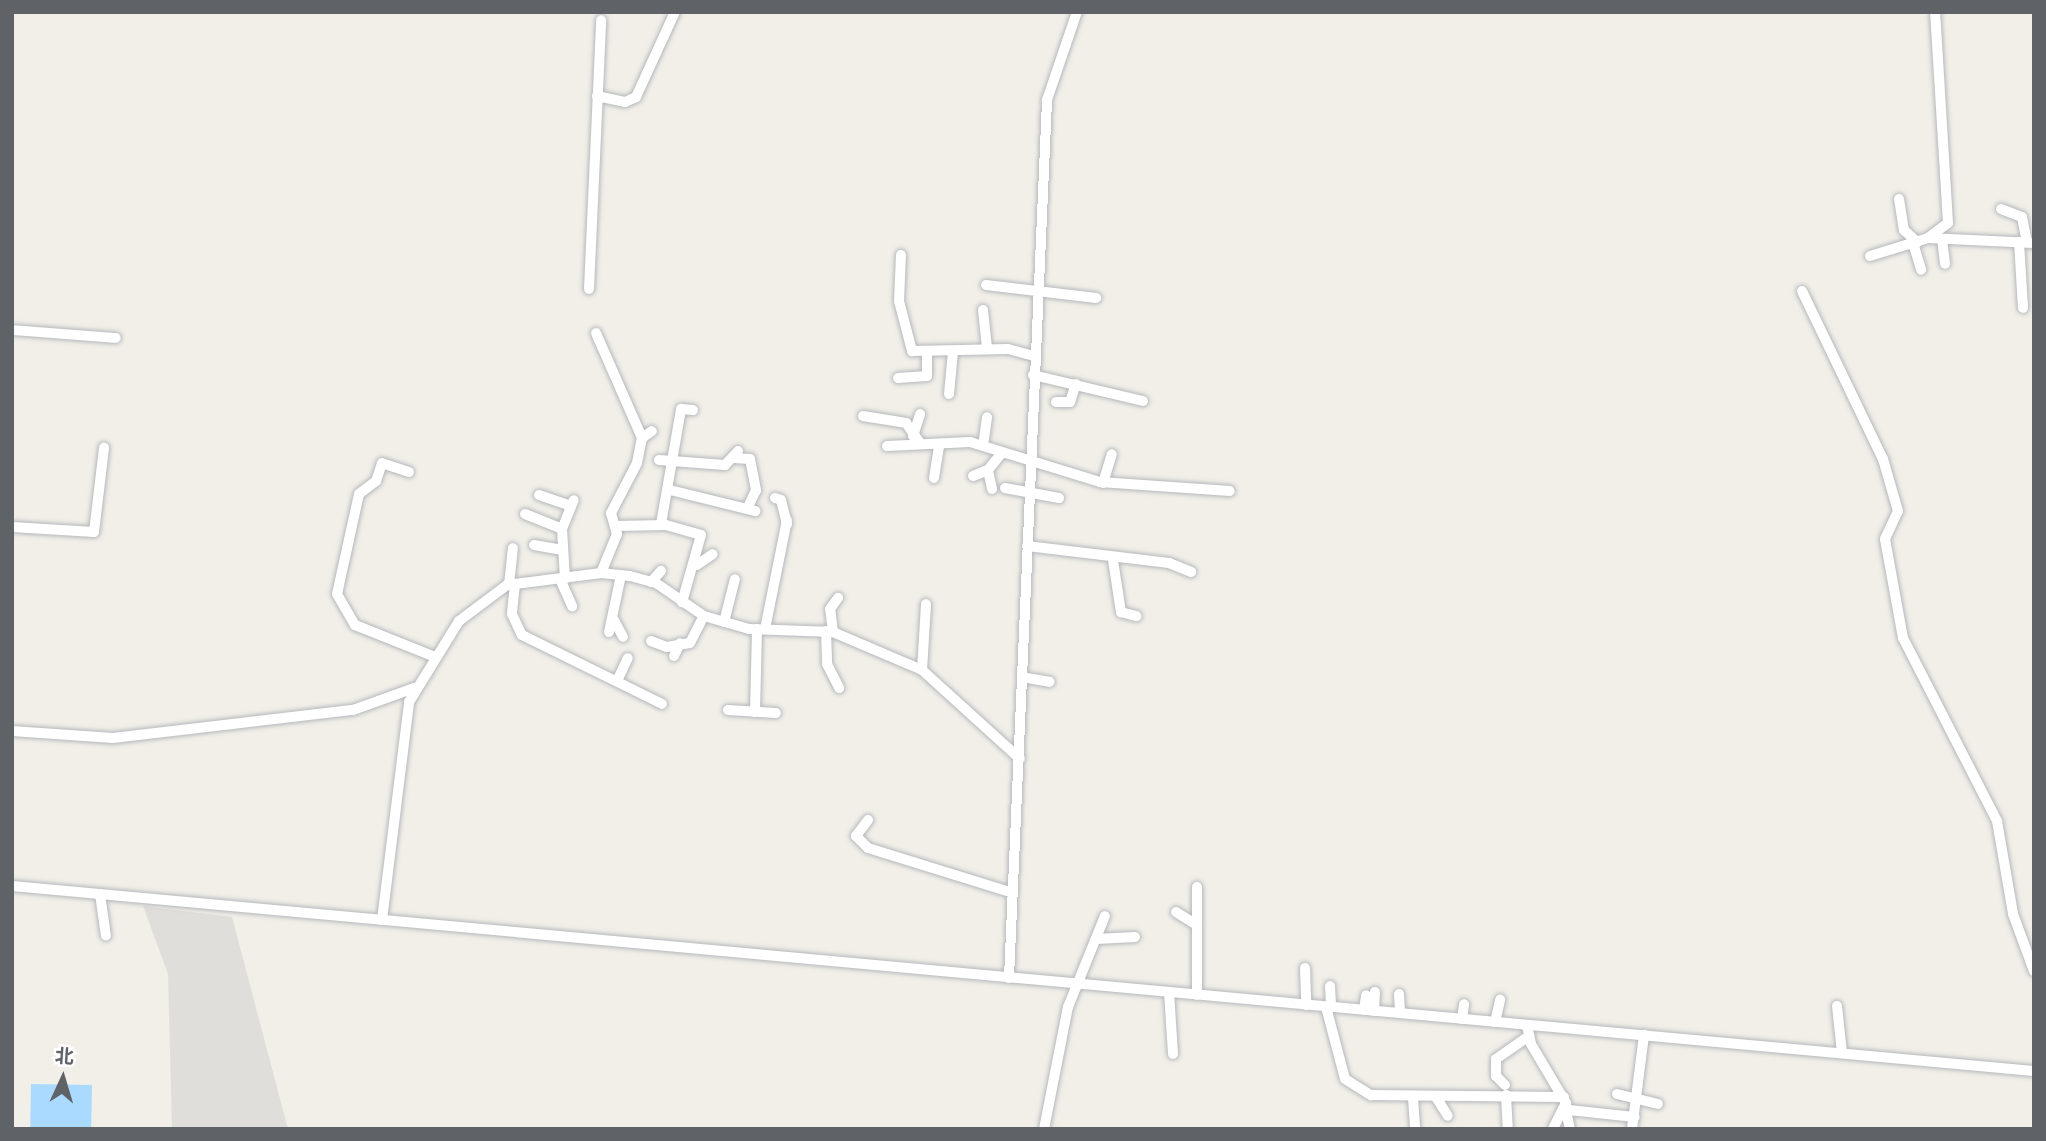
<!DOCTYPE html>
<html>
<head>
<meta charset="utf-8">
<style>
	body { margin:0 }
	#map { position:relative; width:2046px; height:1141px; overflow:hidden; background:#f1efe8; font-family:Karla,"Noto Sans SC",sans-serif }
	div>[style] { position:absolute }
	.industrial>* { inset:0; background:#e0deda }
	.water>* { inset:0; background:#aadaff; transform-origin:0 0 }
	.roads { filter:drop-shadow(0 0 2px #b5b8bc) drop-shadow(0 0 2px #b5b8bc) }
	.minor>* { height:10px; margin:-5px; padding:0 5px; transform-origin:5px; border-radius:5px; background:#fff }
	span { translate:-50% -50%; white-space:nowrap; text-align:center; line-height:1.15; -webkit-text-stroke:6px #fff; paint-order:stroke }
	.frame { position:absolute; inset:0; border:14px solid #5f6368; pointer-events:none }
	.north { position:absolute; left:28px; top:1043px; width:70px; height:70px; -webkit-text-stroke:5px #fff; paint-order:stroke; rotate:4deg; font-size:19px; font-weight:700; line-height:28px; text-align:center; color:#5f6368 }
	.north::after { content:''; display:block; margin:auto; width:24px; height:32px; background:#5f6368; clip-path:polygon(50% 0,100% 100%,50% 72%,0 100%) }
</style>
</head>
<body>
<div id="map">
	<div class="industrial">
		<div style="clip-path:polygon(143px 906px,232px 917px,288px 1129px,172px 1129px,168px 974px)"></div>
	</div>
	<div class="water">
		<div style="left:31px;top:1084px;width:61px;height:45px;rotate:1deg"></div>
	</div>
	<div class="roads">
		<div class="minor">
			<div style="left:597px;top:96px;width:29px;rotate:12deg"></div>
			<div style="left:625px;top:102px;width:12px;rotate:-24deg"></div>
			<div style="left:636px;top:97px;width:94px;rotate:-65.4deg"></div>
			<div style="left:1899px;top:199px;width:31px;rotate:81deg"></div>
			<div style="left:1904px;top:230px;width:18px;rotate:43deg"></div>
			<div style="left:2001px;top:209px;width:22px;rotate:21deg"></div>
			<div style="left:2022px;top:217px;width:25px;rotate:79deg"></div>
			<div style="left:1928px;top:238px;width:25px;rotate:-37deg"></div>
			<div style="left:1948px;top:223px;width:211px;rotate:-93.5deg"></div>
			<div style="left:1942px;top:239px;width:25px;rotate:83deg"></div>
			<div style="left:2019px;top:242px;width:66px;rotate:86.5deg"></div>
			<div style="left:1913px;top:243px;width:28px;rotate:73deg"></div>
			<div style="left:901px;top:255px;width:46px;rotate:92.5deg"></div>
			<div style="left:899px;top:301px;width:52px;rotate:75.4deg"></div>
			<div style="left:912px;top:351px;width:96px;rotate:-1.2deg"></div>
			<div style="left:1008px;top:349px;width:27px;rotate:15deg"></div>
			<div style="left:1870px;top:256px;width:61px;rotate:-17.2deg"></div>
			<div style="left:1928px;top:238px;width:106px;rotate:2.7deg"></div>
			<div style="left:986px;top:285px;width:111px;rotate:6.7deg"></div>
			<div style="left:589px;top:289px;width:269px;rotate:-87.4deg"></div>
			<div style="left:1802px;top:291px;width:187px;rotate:64.3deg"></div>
			<div style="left:1883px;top:459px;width:54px;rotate:73.9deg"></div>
			<div style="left:1898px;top:511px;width:31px;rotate:115deg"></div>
			<div style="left:1885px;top:539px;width:101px;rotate:79.7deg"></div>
			<div style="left:1903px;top:638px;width:206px;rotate:62.8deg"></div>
			<div style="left:1997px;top:821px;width:94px;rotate:80.2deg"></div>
			<div style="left:2013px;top:914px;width:61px;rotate:69.8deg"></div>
			<div style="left:983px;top:310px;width:38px;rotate:84deg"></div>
			<div style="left:12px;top:330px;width:104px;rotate:4.4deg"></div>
			<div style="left:596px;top:333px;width:115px;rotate:66.3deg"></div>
			<div style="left:1033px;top:375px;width:113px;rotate:13.3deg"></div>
			<div style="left:898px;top:378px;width:29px;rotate:-4deg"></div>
			<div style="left:927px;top:376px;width:22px;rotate:-90deg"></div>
			<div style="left:949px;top:394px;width:42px;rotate:-84.6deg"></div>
			<div style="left:1056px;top:402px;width:14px"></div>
			<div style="left:1070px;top:402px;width:19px;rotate:-72deg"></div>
			<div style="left:863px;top:416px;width:44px;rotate:9.2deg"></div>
			<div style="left:906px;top:423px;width:24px;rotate:55deg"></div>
			<div style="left:913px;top:436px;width:23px;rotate:-72deg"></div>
			<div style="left:887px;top:446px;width:83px;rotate:-2.8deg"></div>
			<div style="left:970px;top:442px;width:136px;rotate:17.1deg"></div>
			<div style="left:1100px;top:482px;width:130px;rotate:4deg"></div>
			<div style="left:983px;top:446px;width:29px;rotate:-82deg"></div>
			<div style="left:733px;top:458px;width:17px;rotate:3deg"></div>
			<div style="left:750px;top:459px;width:32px;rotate:79deg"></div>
			<div style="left:756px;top:490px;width:17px;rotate:115deg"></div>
			<div style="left:659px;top:460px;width:66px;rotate:4.3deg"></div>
			<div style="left:725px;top:465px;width:19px;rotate:-47deg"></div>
			<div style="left:409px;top:472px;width:28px;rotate:-162deg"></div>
			<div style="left:382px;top:463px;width:19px;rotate:108deg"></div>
			<div style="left:376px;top:481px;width:21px;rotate:143deg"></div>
			<div style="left:359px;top:494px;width:102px;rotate:102.4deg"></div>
			<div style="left:337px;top:594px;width:36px;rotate:60deg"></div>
			<div style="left:355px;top:625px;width:84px;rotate:21.7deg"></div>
			<div style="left:973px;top:476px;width:16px;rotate:-22deg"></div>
			<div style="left:934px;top:478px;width:33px;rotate:-81deg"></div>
			<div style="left:1103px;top:483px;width:30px;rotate:-73deg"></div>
			<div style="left:1005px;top:488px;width:55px;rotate:10.5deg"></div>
			<div style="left:992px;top:489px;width:19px;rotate:-102deg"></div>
			<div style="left:988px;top:470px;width:21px;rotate:-51deg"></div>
			<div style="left:670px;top:490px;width:88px;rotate:13.9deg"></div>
			<div style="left:539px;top:495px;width:34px;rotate:19deg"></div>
			<div style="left:775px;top:498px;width:6px;rotate:18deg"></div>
			<div style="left:781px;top:500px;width:25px;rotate:76deg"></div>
			<div style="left:525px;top:514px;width:40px;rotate:22deg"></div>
			<div style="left:661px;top:524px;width:117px;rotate:-80.1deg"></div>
			<div style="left:681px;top:409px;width:12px;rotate:5deg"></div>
			<div style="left:615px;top:526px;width:51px;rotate:-1.1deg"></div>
			<div style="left:666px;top:525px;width:36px;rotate:16deg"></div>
			<div style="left:701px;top:535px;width:70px;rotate:105.8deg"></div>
			<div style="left:12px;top:527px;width:82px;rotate:3.5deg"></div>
			<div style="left:94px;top:532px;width:85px;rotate:-83.2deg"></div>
			<div style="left:534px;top:545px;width:29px;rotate:10deg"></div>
			<div style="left:1027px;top:546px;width:143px;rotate:6.8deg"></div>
			<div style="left:1169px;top:563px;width:24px;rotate:22deg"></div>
			<div style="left:1113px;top:560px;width:53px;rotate:81.3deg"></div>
			<div style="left:1121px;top:612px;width:16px;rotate:15deg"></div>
			<div style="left:697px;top:565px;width:19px;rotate:-35deg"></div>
			<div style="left:601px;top:573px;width:42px;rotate:-67.7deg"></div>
			<div style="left:617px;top:534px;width:22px;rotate:-106deg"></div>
			<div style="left:611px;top:513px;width:56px;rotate:-62.5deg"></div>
			<div style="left:637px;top:463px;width:25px;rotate:-79deg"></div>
			<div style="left:642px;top:438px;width:12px;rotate:-35deg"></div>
			<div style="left:560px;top:579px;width:30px;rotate:66deg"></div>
			<div style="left:565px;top:579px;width:50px;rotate:-93.4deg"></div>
			<div style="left:562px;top:529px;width:31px;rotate:-68deg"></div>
			<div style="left:651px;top:582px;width:15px;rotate:-48deg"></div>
			<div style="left:515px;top:584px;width:30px;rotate:96deg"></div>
			<div style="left:512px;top:614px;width:23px;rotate:65deg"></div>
			<div style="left:522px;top:635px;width:156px;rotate:26.2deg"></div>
			<div style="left:509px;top:585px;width:37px;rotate:-84deg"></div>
			<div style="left:614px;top:620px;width:19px;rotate:62deg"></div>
			<div style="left:724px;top:622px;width:44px;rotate:-75.7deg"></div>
			<div style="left:765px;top:629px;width:111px;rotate:-78.6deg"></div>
			<div style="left:826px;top:631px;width:33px;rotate:88deg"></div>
			<div style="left:827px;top:664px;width:27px;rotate:63deg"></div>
			<div style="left:609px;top:632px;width:58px;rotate:-78.1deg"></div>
			<div style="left:833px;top:632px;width:23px;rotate:-97deg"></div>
			<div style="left:830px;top:609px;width:14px;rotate:-54deg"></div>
			<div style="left:651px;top:641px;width:17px;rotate:21deg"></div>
			<div style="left:667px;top:647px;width:23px;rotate:-10deg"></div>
			<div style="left:690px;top:643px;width:30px;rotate:-63deg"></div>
			<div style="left:674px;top:656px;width:14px;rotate:-65deg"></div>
			<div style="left:922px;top:670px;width:66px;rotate:-86.5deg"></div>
			<div style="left:1022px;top:677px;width:28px;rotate:10deg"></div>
			<div style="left:618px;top:679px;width:23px;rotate:-65deg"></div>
			<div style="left:728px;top:710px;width:48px;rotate:3.6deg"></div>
			<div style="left:755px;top:712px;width:83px;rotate:-88.6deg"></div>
			<div style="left:12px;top:731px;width:101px;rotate:4deg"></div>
			<div style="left:113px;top:738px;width:242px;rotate:-6.7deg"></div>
			<div style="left:353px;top:710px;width:65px;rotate:-19.8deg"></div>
			<div style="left:868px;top:820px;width:20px;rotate:127deg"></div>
			<div style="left:856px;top:836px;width:17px;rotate:45deg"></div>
			<div style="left:868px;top:848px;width:152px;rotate:17.2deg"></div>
			<div style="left:12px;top:886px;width:2030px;rotate:5.23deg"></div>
			<div style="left:100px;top:894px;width:42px;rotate:81.9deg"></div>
			<div style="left:1176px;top:912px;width:25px;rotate:32deg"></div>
			<div style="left:382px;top:920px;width:220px;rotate:-82.9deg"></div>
			<div style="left:409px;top:702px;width:95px;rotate:-58.3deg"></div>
			<div style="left:459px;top:621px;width:60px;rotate:-36.9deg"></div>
			<div style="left:507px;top:585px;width:95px;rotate:-7.3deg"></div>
			<div style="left:601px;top:573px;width:29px;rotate:6deg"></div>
			<div style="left:630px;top:576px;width:27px;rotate:15deg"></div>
			<div style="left:656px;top:583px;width:58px;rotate:34.5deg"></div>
			<div style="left:704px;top:616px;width:47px;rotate:16.1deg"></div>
			<div style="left:749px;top:629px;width:84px;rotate:2deg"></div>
			<div style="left:833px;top:632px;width:97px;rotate:23.1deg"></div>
			<div style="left:922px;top:670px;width:132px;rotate:42.2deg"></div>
			<div style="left:1096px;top:939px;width:39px;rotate:-3deg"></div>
			<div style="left:1305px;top:968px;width:37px;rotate:88deg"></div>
			<div style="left:1009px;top:978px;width:879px;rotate:-87.52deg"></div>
			<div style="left:1047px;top:100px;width:93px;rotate:-71.2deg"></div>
			<div style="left:1330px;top:986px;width:21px;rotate:87deg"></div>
			<div style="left:1169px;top:992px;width:62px;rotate:86.3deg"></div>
			<div style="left:1399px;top:994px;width:19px;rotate:87deg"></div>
			<div style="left:1197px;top:995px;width:108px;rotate:-90deg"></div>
			<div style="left:1837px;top:1006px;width:47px;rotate:83.9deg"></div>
			<div style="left:1326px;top:1007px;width:74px;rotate:75.2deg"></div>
			<div style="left:1345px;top:1079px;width:31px;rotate:32deg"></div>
			<div style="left:1371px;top:1095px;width:193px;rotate:0.6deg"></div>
			<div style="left:1364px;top:1010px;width:15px;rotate:-82deg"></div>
			<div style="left:1374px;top:1011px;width:19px;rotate:-87deg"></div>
			<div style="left:1462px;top:1019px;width:15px;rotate:-82deg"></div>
			<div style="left:1495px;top:1022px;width:23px;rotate:-77deg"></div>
			<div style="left:1527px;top:1025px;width:19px;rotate:78deg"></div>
			<div style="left:1531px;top:1044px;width:69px;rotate:59.3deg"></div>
			<div style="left:1566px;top:1103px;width:29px;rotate:117deg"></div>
			<div style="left:1505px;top:1085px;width:13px;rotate:-135deg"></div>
			<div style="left:1496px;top:1076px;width:17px;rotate:-90deg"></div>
			<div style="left:1496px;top:1059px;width:40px;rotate:-34.9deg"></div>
			<div style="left:1617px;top:1094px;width:42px;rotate:13.7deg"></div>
			<div style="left:1506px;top:1095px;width:34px;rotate:87deg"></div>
			<div style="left:1436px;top:1097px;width:22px;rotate:58deg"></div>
			<div style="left:1413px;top:1098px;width:31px;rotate:86deg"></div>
			<div style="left:1565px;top:1106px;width:24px;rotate:78deg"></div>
			<div style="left:1569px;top:1110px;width:66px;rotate:6.1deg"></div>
			<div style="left:1044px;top:1129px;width:124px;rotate:-78.9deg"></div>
			<div style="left:1068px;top:1007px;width:98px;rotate:-67.9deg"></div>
			<div style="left:1632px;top:1129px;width:95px;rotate:-82.7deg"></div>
		</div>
	</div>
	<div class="frame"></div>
	<div class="north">北</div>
</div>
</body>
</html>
